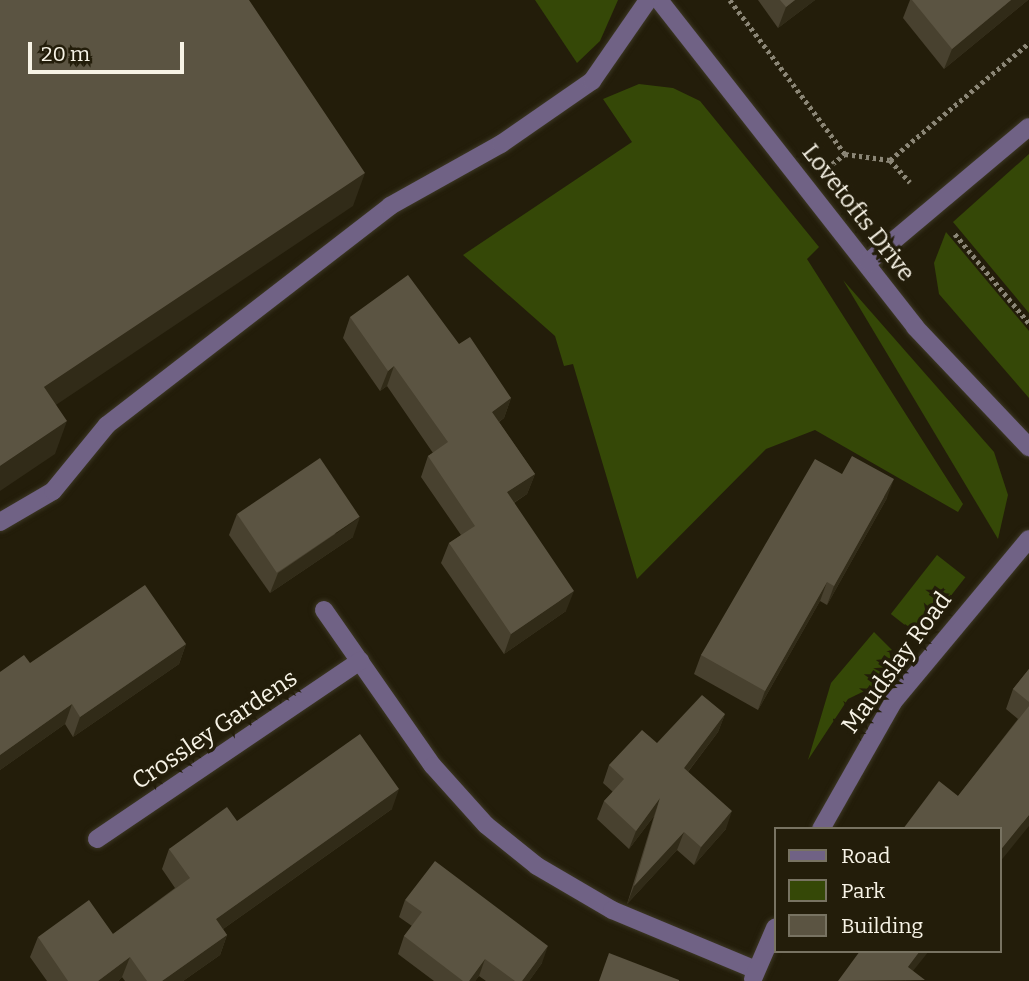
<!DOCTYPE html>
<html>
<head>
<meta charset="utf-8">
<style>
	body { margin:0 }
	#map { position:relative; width:1029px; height:981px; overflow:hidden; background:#231d0a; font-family:Bitter,serif }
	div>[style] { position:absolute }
	.green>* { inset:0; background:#354807; transform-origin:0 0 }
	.path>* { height:4.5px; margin-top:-2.25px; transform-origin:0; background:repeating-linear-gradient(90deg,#8b8676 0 3.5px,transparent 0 7px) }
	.roads { filter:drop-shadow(0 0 2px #3c3724) drop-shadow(0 0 2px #3c3724) }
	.minor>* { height:18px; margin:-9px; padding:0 9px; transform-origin:9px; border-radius:9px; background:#706285 }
	.wall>* { inset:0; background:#48412f }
	.shaded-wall>* { inset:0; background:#312b18 }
	.building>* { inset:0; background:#5b5442; transform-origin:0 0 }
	span { translate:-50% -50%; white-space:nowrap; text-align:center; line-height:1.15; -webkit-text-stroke:7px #231d0a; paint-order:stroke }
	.street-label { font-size:24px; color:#f7f3e6 }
	.legend { position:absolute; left:774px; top:827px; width:228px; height:126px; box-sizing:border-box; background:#231d0a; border:2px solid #787362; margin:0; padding:9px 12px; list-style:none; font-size:21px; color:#f7f3e6 }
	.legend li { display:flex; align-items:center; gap:14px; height:35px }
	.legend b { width:35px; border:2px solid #787362 }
	.scale { position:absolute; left:28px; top:42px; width:156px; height:32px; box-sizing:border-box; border:4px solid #f7f3e6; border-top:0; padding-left:9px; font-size:21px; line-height:24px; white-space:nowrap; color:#f7f3e6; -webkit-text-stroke:5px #231d0a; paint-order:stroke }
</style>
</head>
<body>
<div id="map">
	<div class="green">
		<div style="clip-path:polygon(535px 0,618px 0,600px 41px,577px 63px)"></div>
		<div style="clip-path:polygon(639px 84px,673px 88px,700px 101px,819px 247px,807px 259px,963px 504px,958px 512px,815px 430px,766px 449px,637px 579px,573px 364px,564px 366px,555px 336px,463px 255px,632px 142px,603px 99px)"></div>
		<div style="clip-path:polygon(1029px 154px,1029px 313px,953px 222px)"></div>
		<div style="clip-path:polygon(946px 232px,1029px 331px,1029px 398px,939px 294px,934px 263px)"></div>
		<div style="clip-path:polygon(843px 280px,994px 452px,1008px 495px,998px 539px)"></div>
		<div style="left:937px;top:555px;width:36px;height:75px;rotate:38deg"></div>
		<div style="clip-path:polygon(874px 632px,899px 657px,879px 684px,848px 699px,808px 760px,831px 683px)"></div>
	</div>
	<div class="path">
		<div style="left:730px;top:0;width:192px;rotate:53.2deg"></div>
		<div style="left:845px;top:154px;width:45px;rotate:7.6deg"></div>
		<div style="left:890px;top:160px;width:182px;rotate:-40.1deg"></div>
		<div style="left:890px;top:160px;width:30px;rotate:48deg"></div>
		<div style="left:832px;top:164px;width:16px;rotate:-38deg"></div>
		<div style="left:955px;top:234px;width:116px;rotate:50.3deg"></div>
	</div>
	<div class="roads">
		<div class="minor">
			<div style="left:659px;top:0;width:415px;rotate:51.9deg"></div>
			<div style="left:915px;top:327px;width:166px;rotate:46.5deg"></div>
			<div style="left:868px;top:262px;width:210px;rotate:-40deg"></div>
			<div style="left:0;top:522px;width:61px;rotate:-30.3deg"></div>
			<div style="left:53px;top:491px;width:85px;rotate:-50.7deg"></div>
			<div style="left:107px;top:425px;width:358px;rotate:-37.7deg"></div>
			<div style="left:390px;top:206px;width:127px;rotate:-29.2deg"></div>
			<div style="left:501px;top:144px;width:111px;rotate:-34.7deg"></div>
			<div style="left:592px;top:81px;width:98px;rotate:-55.3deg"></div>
			<div style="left:324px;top:610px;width:190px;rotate:55.1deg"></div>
			<div style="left:433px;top:766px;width:79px;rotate:48.1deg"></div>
			<div style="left:486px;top:825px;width:65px;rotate:38.8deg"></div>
			<div style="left:537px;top:866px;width:87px;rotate:30.4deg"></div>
			<div style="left:612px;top:910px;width:156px;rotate:22.6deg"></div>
			<div style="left:821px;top:829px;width:146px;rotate:-60.4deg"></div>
			<div style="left:893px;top:702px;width:212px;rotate:-50.2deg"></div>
			<div style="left:97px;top:839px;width:318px;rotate:-34.1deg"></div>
			<div style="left:753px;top:979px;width:56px;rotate:-66.7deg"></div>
		</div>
	</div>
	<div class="wall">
		<div style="clip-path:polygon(758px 0,815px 0,778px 28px)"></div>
		<div style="clip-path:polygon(910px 0,1028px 0,944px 69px,903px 18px)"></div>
		<div style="clip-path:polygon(350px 317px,459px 344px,511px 398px,504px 418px,499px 422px,535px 474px,527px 494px,514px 503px,566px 611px,504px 654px,441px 563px,449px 543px,461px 535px,421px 477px,428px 456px,433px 453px,387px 386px,380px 391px,343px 338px)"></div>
		<div style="clip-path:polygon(842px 474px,887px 498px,827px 605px,820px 601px,758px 710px,694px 674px,701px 655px)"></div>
		<div style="clip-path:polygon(237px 514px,353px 537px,270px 593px,229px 535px)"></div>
		<div style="clip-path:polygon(186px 644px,179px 664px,73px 737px,65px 724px,0 770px,0 672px,30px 663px)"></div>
		<div style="clip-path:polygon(1029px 669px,1029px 826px,958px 796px,1018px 719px,1006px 709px,1013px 689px)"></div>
		<div style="clip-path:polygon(725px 714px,718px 732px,688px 772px,726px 829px,694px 865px,677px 850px,627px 904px,654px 816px,629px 849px,597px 819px,604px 801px,613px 792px,603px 783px,609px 765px)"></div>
		<div style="clip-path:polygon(392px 809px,223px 929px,227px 935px,220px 955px,183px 981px,125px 981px,122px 977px,118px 981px,47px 981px,30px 957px,38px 937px,113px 934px,175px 888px,162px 869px,169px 849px,237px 821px)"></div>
		<div style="clip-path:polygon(405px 900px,542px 963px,529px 981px,486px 981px,479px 976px,475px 981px,434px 981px,398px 954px,404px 936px,412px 926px,399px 917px)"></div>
	</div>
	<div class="shaded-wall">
		<div style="clip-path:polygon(795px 0,815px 0,778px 28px,786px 7px)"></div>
		<div style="clip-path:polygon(1011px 0,1028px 0,944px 69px,952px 49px)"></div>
		<div style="clip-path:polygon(365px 173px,353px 206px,32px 421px,44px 387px)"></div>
		<div style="clip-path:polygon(394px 366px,387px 386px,380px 391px,388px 371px)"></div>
		<div style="clip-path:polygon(511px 398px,504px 418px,484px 432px,492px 412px)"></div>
		<div style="clip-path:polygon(67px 421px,55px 454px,0 491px,0 466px)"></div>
		<div style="clip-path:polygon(535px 474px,527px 494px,499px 512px,507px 492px)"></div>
		<div style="clip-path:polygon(894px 479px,887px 498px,827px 605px,834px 586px)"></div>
		<div style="clip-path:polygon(360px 517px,353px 537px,270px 593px,278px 573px)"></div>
		<div style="clip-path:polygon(827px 582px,820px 601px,758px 710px,765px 691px)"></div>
		<div style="clip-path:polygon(574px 591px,566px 611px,504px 654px,511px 634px)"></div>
		<div style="clip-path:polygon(186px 644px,179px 664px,73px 737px,80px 717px)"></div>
		<div style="clip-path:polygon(72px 704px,65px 724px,0 770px,0 755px)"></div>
		<div style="clip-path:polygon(725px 714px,718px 732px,677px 786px,684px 768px)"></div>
		<div style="clip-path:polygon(399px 789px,392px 809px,209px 939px,216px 919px)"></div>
		<div style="clip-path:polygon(660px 798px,654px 816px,629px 849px,636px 831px)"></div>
		<div style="clip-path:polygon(732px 811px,726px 829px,694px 865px,701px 847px)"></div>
		<div style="clip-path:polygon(1029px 815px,1029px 826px,999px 863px,999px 852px)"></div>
		<div style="clip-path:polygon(684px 832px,677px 850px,627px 904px,634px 886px)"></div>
		<div style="clip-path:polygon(227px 935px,220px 955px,183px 981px,162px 981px)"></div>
		<div style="clip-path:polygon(548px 946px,542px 963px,529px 981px,522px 981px)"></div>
		<div style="clip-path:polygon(920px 951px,929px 951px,905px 981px,908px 967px)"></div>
		<div style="clip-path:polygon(130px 957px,122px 977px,118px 981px,98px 981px)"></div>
		<div style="clip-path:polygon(485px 959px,479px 976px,475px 981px,469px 981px)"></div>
	</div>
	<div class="building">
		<div style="clip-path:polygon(0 0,249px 0,365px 173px,44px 387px,67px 421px,0 466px)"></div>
		<div style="clip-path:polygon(780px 0,795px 0,786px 7px)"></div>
		<div style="clip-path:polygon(912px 0,1011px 0,952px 49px)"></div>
		<div style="clip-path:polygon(408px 275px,459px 344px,470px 337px,511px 398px,492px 412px,535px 474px,507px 492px,574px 591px,511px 634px,449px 543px,475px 526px,428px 456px,448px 442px,394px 366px,388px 371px,350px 317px)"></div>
		<div style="clip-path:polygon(852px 456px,894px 479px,834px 586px,827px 582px,765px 691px,701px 655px,815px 459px,842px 474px)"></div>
		<div style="left:320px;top:458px;width:71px;height:100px;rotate:56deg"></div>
		<div style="clip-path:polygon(145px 585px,186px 644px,80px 717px,72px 704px,0 755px,0 672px,24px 655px,30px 663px)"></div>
		<div style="clip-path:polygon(1029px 669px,1029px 702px,1013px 689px)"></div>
		<div style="clip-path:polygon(702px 695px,725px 714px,684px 768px,732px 811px,701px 847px,684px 832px,634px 886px,660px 798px,636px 831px,604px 801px,624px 779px,609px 765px,642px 730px,657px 743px)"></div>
		<div style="clip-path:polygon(1029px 706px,1029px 815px,999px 852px,999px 829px,903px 829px,939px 781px,958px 796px)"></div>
		<div style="clip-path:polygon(360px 734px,399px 789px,216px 919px,227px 935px,162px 981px,147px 981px,130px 957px,98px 981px,68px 981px,38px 937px,89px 900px,113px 934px,190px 878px,169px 849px,227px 807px,237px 821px)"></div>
		<div style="clip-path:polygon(435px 861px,548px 946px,522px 981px,515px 981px,485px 959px,469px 981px,463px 981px,404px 936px,422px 912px,405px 900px)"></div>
		<div style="clip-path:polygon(860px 951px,920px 951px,908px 967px,925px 980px,838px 981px)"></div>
		<div style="clip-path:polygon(609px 953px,679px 980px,679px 981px,599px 981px)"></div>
	</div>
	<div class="street-label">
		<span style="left:858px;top:213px;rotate:52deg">Lovetofts Drive</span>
		<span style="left:897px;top:663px;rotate:-54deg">Maudslay Road</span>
		<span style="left:215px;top:730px;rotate:-34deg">Crossley Gardens</span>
	</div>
	<ul class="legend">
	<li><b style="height:9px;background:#706285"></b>Road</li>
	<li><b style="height:19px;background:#354807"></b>Park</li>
	<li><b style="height:19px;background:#5b5442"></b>Building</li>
	</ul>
	<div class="scale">20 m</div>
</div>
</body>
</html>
